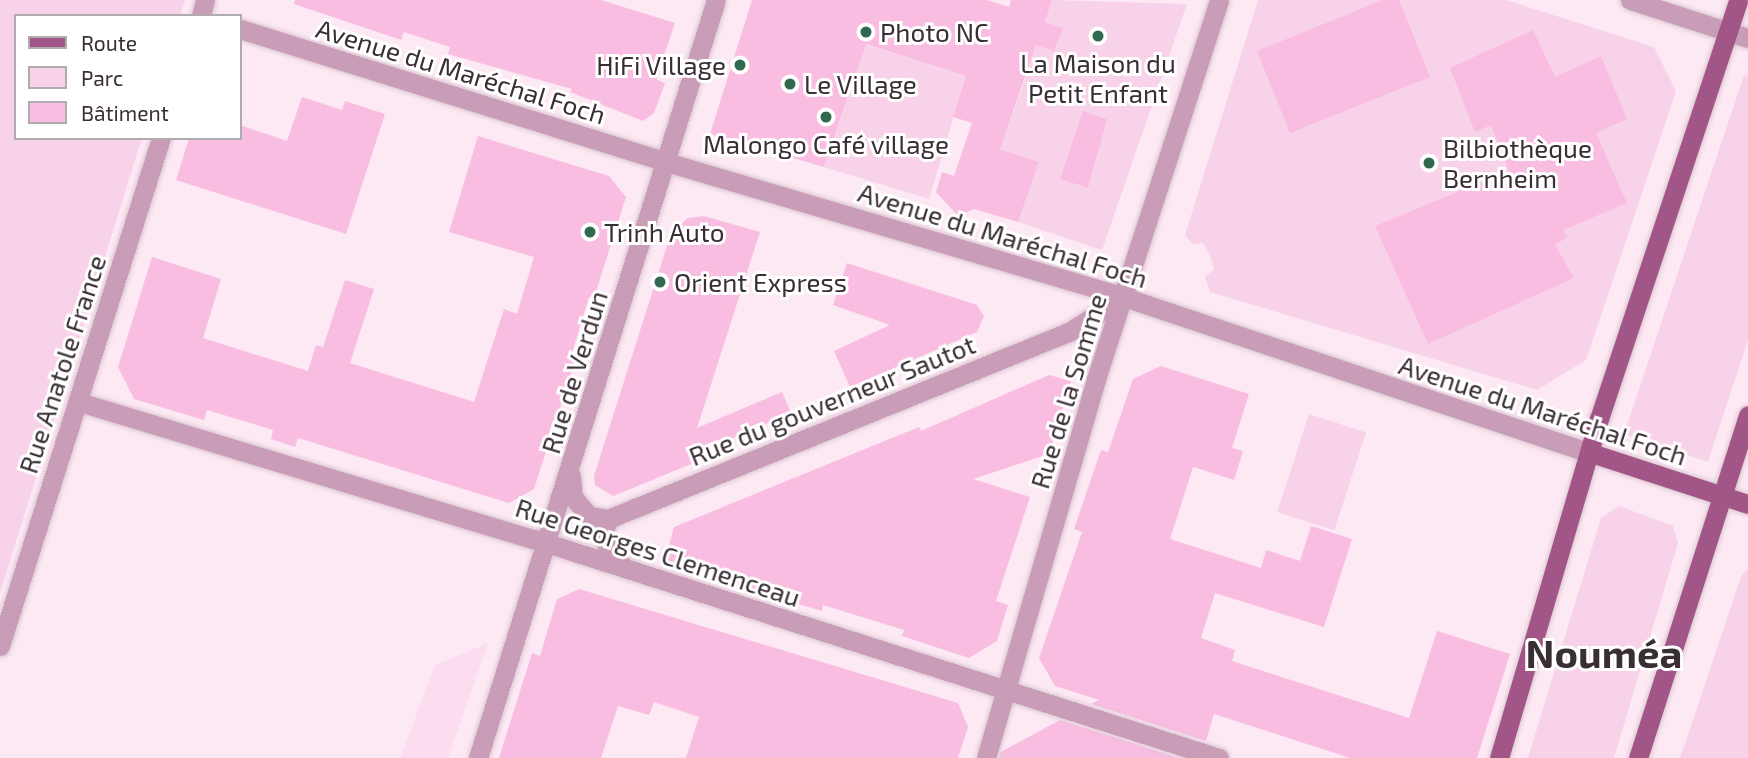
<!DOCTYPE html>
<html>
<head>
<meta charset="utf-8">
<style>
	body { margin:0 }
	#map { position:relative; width:1748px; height:758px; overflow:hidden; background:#fde9f4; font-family:"Exo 2",sans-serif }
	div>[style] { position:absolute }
	.built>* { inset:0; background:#fcdcef }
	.green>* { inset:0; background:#f8d2e8; transform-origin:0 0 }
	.building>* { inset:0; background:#f8bde1 }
	.roads { filter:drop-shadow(0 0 2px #dac7d1) drop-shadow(0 0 2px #dac7d1) }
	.minor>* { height:19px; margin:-9.5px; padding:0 9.5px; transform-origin:9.5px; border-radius:9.5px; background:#c99cb7 }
	.primary>* { height:19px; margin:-9.5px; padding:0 9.5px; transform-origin:9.5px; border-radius:9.5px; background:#a25587 }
	.dots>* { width:19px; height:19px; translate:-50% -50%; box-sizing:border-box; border:4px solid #fff; border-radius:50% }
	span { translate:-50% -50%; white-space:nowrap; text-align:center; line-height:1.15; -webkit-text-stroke:6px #fff; paint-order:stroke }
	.poi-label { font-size:26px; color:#382e34 }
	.left { translate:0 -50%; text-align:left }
	.right { translate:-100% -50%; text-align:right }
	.street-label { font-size:26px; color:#382e34 }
	.town-label { font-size:40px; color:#382e34; font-weight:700 }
	.legend { position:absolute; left:14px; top:14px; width:228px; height:126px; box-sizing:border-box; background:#fff; border:2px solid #afabae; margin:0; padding:9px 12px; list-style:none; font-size:21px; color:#382e34 }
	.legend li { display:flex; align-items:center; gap:14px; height:35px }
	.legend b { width:35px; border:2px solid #afabae }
</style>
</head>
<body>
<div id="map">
	<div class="built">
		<div style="clip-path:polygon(488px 643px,448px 758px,400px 758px,435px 665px)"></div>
	</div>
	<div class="green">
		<div style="clip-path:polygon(0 0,185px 0,180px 16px,16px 16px,16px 138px,142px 138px,0 593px)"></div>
		<div style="clip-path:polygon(evenodd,1052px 0,1187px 4px,1102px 250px,1018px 222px,1039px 162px,966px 138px,977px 124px,1008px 126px,1017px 102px,988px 93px,990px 87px,1019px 97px,1036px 45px,1054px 51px,1062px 28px,1045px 22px,1052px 0,1083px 111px,1107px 119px,1099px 143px,1083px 111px,1052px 0,1089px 159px,1096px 161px,1087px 188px,1064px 180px,1089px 159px)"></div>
		<div style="clip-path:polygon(1258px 0,1506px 0,1654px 47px,1676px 91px,1586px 360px,1537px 390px,1210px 292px,1205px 277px,1214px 269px,1210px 256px,1203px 243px,1192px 244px,1185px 235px)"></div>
		<div style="clip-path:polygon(848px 39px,966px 76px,929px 199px,824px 167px,854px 81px)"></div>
		<div style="clip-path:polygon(1744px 75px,1748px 76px,1748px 340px,1708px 462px,1624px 434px)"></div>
		<div style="left:1309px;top:414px;width:60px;height:103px;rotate:18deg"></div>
		<div style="clip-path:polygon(1619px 506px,1673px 526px,1678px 543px,1614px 758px,1528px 758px,1601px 518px)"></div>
		<div style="clip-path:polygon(1748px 569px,1748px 758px,1680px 758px,1742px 574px)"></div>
	</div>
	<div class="building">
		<div style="clip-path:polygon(295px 0,601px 0,675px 23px,657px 76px,657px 80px,665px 83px,654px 113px,643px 121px,570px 92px,572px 89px,448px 54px,450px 47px,404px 32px,401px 40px,294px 4px)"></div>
		<div style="clip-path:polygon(752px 0,987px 0,1009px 7px,1011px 0,1052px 0,1045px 22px,1063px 28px,1054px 51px,1036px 45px,1000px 149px,1039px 162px,1018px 222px,974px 209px,958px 216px,936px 192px,942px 172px,954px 176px,972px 123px,953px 117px,966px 76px,866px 44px,824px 167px,710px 134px)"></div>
		<div style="clip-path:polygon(1383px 0,1399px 0,1430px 77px,1290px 133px,1257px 51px)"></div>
		<div style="clip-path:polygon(1533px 30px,1555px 77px,1601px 56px,1627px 119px,1596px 133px,1627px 203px,1563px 230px,1567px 237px,1555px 245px,1574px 278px,1428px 344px,1375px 226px,1509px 171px,1491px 125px,1475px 132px,1450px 68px)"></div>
		<div style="clip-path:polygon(302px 97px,342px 110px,345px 101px,385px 114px,346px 234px,176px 180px,189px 138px,240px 138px,240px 125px,287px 141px)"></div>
		<div style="clip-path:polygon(1083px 111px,1107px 119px,1088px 188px,1060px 179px)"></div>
		<div style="clip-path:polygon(478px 136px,609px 176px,626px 197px,594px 298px,589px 297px,572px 353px,577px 355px,534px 489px,509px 503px,298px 438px,295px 447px,271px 439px,273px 430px,207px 410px,204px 420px,134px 399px,118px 367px,152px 257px,221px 279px,203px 338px,308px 371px,316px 345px,323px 347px,345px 280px,374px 289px,350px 363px,474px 402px,504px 309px,517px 314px,534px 257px,449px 232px)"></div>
		<div style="clip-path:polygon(704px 216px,760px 232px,697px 428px,782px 392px,791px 413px,703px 451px,706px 458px,613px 496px,595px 485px,594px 476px,671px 233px,688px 218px)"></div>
		<div style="clip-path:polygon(847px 263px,977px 305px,984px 316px,977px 332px,850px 387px,834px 351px,890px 325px,833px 305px)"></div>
		<div style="clip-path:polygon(1161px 366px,1249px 394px,1232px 448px,1243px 451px,1234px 480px,1193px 467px,1170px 539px,1261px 568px,1266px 550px,1300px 561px,1311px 526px,1352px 539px,1324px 627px,1215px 593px,1201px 638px,1235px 650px,1232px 661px,1409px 718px,1437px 631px,1510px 654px,1477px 758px,1350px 758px,1214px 714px,1206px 741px,1091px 704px,1099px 700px,1055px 686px,1039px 658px,1082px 532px,1074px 529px,1101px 450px,1108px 452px,1133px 379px)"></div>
		<div style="clip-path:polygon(1049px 375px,1071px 381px,1049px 454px,973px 479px,1030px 497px,996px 601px,1008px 605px,997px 641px,969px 658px,902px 636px,904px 630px,823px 605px,822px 611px,664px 564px,674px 527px,919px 427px,921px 431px)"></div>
		<div style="clip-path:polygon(579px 589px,958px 703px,968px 727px,958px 758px,686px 758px,699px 717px,654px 702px,649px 715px,618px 706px,601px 758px,499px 758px,532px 653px,540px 656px,557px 599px)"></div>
		<div style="clip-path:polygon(1060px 720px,1179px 758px,999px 758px,1001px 752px)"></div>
	</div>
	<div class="roads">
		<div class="minor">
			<div style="left:1630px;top:0;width:124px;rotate:17.9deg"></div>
			<div style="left:201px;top:16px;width:16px;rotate:-76deg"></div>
			<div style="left:240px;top:29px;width:443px;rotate:17.3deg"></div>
			<div style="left:663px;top:161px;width:481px;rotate:16.4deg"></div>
			<div style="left:1124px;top:297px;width:492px;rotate:18.5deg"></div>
			<div style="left:79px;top:402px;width:475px;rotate:16.8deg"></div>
			<div style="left:534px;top:539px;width:719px;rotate:17.73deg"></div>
			<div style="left:571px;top:476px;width:21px;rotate:85deg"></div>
			<div style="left:573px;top:497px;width:25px;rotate:50deg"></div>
			<div style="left:589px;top:516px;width:19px;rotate:9deg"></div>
			<div style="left:624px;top:567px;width:19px;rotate:-137deg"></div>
			<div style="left:610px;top:554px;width:20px;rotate:-110deg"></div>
			<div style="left:603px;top:535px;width:17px;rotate:-73deg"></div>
			<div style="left:608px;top:519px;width:497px;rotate:-22.1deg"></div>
			<div style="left:1069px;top:332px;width:65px;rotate:-32.5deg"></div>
			<div style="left:0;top:646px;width:533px;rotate:-72.42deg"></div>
			<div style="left:478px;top:758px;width:794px;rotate:-72.57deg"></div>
			<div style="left:986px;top:758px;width:395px;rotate:-73.8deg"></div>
			<div style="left:1096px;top:379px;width:398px;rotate:-72deg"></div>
		</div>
		<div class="primary">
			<div style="left:1591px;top:453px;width:165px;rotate:18deg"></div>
			<div style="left:1499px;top:758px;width:353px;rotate:-73.6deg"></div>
			<div style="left:1599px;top:419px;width:441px;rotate:-71.6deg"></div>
			<div style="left:1638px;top:758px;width:360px;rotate:-72.2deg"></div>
		</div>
	</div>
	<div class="dots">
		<div style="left:866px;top:32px;background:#316850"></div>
		<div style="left:1098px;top:36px;background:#316850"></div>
		<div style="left:740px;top:65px;background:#316850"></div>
		<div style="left:790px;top:84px;background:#316850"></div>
		<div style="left:826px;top:117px;background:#316850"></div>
		<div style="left:1429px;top:163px;background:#316850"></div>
		<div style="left:590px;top:232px;background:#316850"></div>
		<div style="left:660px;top:282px;background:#316850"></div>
	</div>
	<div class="poi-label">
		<span class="left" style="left:880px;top:32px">Photo NC</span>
		<span style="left:1098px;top:78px">La Maison du<br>Petit Enfant</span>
		<span class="right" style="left:726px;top:65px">HiFi Village</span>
		<span class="left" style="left:804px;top:84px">Le Village</span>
		<span style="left:826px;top:144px">Malongo Café village</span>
		<span class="left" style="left:1443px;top:163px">Bilbiothèque<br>Bernheim</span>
		<span class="left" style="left:604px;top:232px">Trinh Auto</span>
		<span class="left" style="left:674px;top:282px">Orient Express</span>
	</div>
	<div class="street-label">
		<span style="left:461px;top:71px;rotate:17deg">Avenue du Maréchal Foch</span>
		<span style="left:1003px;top:235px;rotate:17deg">Avenue du Maréchal Foch</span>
		<span style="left:62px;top:364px;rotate:-72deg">Rue Anatole France</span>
		<span style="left:574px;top:372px;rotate:-73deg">Rue de Verdun</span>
		<span style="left:1068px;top:391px;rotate:-73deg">Rue de la Somme</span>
		<span style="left:832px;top:400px;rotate:-22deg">Rue du gouverneur Sautot</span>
		<span style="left:1543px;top:410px;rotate:18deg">Avenue du Maréchal Foch</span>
		<span style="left:658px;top:552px;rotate:18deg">Rue Georges Clemenceau</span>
	</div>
	<div class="town-label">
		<span style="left:1604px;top:652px">Nouméa</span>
	</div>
	<ul class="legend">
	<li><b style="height:9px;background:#a25587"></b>Route</li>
	<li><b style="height:19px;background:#f8d2e8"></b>Parc</li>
	<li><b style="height:19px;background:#f8bde1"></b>Bâtiment</li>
	</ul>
</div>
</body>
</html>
